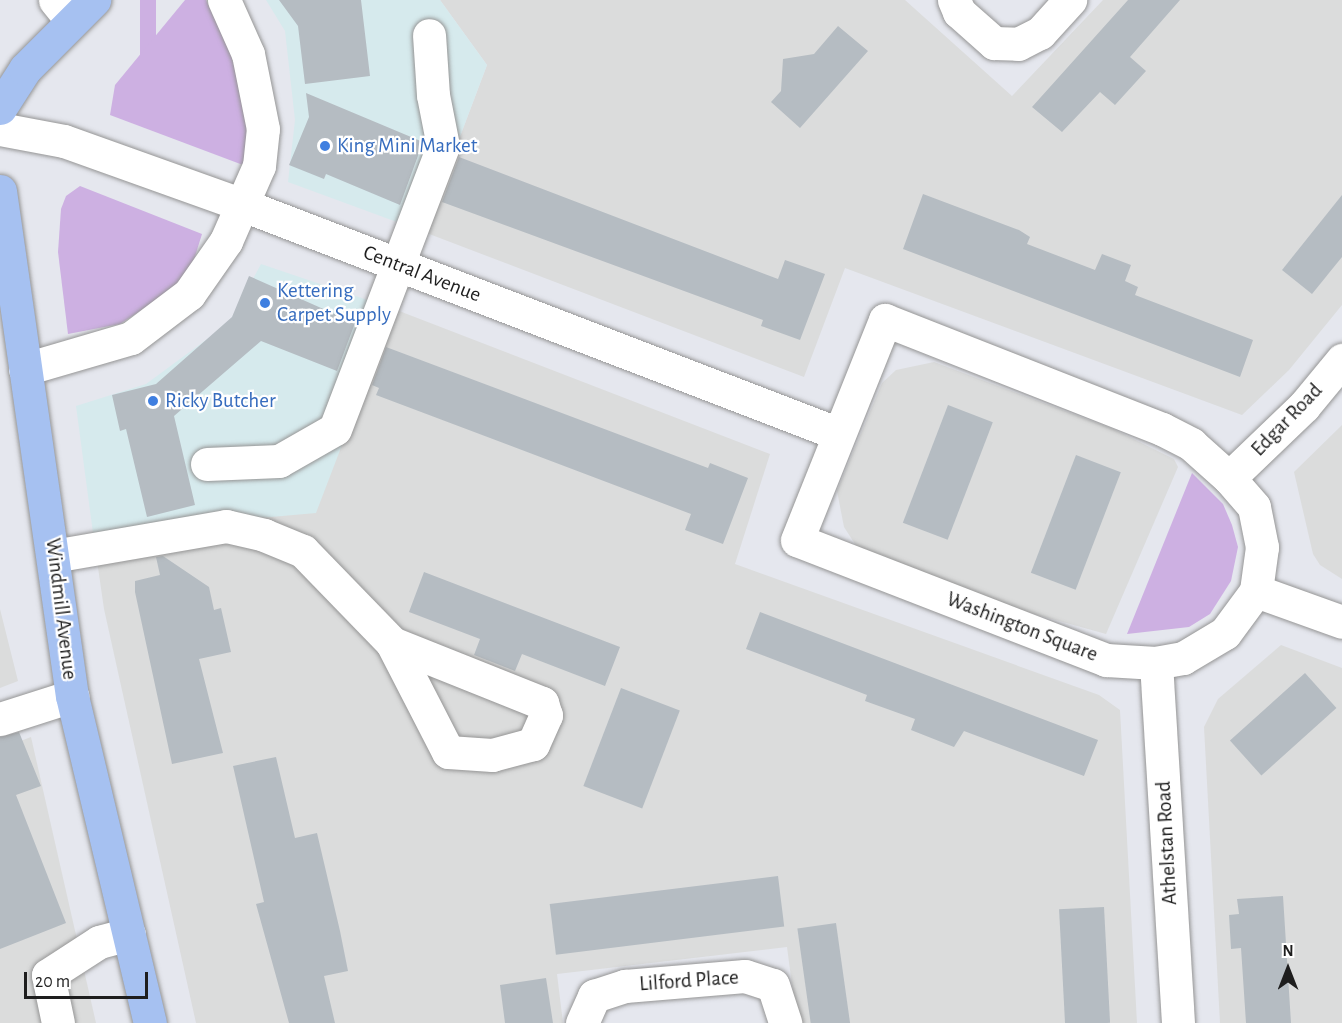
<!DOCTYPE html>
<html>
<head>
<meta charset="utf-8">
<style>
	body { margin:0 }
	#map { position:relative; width:1342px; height:1023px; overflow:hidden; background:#e5e7ee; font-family:"Alegreya Sans",sans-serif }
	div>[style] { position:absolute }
	.residential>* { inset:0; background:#dbdcdc }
	.commercial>* { inset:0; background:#d6eaed }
	.grass>* { inset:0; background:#cdb0e2; transform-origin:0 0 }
	.building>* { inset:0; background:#b5bcc2; transform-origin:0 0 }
	.roads { filter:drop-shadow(0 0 2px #959595) drop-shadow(0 0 2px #959595) }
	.minor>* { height:33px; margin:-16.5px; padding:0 16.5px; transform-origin:16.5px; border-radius:16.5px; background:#fff }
	.major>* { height:33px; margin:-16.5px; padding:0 16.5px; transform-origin:16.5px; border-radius:16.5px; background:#a6c1f1 }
	.dots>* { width:16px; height:16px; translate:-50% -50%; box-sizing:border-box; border:3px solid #fff; border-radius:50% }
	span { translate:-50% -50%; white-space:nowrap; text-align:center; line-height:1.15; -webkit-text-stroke:4.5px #fff; paint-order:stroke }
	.shop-label { font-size:21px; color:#366cbe }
	.left { translate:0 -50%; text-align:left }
	.street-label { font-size:21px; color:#1e1e1e }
	.north { position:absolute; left:1258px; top:939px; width:60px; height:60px; -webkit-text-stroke:4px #fff; paint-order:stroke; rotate:0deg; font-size:16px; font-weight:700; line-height:24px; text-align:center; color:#1e1e1e }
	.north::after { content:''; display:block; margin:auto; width:21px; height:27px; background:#1e1e1e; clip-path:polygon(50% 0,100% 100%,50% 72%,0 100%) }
	.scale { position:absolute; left:24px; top:972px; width:124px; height:27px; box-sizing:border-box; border:3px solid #1e1e1e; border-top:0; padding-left:8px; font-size:18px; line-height:21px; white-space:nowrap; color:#1e1e1e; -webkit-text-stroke:4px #fff; paint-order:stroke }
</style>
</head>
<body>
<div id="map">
	<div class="residential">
		<div style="clip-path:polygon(440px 0,905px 0,1012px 96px,1103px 0,1342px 0,1342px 305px,1289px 370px,1242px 415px,845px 268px,804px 377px,424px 232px,487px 65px)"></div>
		<div style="clip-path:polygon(394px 309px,770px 454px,735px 564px,1099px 695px,1120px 710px,1137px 1023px,797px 1023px,787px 947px,557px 974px,563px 1023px,196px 1023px,104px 609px,93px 533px)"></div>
		<div style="clip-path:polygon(934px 362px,1113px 429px,1174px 459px,1178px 467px,1106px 634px,998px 604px,857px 547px,844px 527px,837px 491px,882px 383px,896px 370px)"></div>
		<div style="clip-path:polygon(1342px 425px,1342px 579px,1320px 565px,1313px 554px,1294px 472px)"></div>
		<div style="clip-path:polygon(0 609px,18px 681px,0 688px)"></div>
		<div style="clip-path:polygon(1281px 645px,1342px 668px,1342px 1023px,1220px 1023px,1204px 727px,1218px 699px)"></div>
		<div style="clip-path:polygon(31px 737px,96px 1023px,0 1023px,0 749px)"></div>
	</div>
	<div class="commercial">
		<div style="clip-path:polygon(266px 0,440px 0,487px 65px,424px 232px,288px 182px,295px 120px,285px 31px)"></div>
		<div style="clip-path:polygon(261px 264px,394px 309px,316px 513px,93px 533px,76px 406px,146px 384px,229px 323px)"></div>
	</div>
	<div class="grass">
		<div style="left:140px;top:0;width:16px;height:96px"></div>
		<div style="clip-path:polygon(185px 0,206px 0,230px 51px,249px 125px,243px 165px,110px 115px,115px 85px)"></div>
		<div style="clip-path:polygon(80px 186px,202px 234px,192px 266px,175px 288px,120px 324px,68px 334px,58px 252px,61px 209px,66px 196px)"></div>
		<div style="clip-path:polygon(1192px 473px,1223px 504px,1232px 525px,1238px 547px,1231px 581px,1210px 614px,1189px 627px,1127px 634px)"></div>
	</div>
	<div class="building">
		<div style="clip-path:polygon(279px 0,361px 0,370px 76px,305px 84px,298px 26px)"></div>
		<div style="clip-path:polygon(1128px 0,1180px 0,1130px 57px,1146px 71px,1115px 105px,1100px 92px,1062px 132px,1032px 107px)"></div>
		<div style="clip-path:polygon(838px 26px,868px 51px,800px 128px,771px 102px,781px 91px,783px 59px,814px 54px)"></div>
		<div style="clip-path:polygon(306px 93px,423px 142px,400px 205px,326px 174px,324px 179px,289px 165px,309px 117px)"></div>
		<div style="clip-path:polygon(459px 157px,778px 279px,785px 260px,825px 274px,800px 340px,761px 326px,763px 320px,442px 202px)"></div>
		<div style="clip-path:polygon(923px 194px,1019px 230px,1030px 237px,1027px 244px,1095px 270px,1102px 254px,1131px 265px,1125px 281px,1138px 287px,1135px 295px,1253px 340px,1240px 377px,903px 249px)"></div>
		<div style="clip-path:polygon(1342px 195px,1342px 257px,1312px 294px,1282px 270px)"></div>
		<div style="clip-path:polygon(249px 276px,355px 323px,337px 371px,261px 341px,174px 416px,195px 505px,147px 517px,126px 429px,120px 431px,112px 395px,156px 384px,232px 317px)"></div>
		<div style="clip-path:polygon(386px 347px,708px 468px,710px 463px,748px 478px,723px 544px,685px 530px,691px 514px,376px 395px,379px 388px,372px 385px)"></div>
		<div style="left:948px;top:405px;width:48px;height:126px;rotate:21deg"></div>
		<div style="left:1076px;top:455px;width:48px;height:126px;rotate:21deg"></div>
		<div style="clip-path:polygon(163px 556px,209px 587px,214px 610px,221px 608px,231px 652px,199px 659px,223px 753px,172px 764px,135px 592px,135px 581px,160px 575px,156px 557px)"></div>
		<div style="clip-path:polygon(424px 572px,620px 647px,605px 686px,522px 654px,515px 671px,474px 655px,480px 639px,409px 612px)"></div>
		<div style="clip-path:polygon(760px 612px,1098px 740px,1084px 776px,964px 731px,954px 747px,911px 730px,915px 719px,865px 701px,867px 695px,746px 649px)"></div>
		<div style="left:1305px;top:673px;width:47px;height:101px;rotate:48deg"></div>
		<div style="left:621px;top:688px;width:63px;height:105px;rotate:21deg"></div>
		<div style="clip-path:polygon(19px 732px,41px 786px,16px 795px,66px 923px,0 949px,0 737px)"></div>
		<div style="clip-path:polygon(276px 757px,295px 838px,317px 833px,340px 931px,348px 971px,324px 976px,335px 1023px,289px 1023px,256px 904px,264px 902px,233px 766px)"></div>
		<div style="left:778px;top:876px;width:51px;height:230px;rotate:83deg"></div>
		<div style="clip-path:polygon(1283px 896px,1291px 1023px,1246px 1023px,1241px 948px,1231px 949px,1229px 915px,1239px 914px,1237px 899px)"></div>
		<div style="left:1104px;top:907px;width:116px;height:45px;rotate:87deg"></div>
		<div style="left:836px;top:923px;width:101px;height:39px;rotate:82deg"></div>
		<div style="clip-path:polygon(546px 978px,553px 1023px,505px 1023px,500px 985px)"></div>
	</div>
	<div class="roads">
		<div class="minor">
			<div style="left:55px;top:0;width:26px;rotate:51deg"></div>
			<div style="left:954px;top:0;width:13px;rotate:67deg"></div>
			<div style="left:959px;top:12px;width:47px;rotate:41.5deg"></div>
			<div style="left:994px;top:43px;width:24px;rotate:2deg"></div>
			<div style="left:1018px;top:44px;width:25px;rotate:-27deg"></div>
			<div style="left:1040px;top:33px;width:45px;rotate:-47.7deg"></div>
			<div style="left:0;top:129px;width:65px;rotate:10.6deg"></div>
			<div style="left:64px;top:141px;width:190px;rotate:19.7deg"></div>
			<div style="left:243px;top:205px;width:638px;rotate:21.02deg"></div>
			<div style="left:885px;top:320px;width:298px;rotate:21.5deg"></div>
			<div style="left:1162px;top:429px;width:33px;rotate:27deg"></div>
			<div style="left:1191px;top:444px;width:51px;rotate:41.8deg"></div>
			<div style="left:1229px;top:478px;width:38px;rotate:49deg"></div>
			<div style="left:1254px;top:507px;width:41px;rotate:78.7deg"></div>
			<div style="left:1262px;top:547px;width:44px;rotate:97.8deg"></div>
			<div style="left:1256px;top:591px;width:52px;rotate:126.4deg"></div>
			<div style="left:1225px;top:633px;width:49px;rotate:149.2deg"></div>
			<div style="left:1183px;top:658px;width:27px;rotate:170deg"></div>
			<div style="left:1156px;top:663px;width:50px;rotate:-176.6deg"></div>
			<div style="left:1106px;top:660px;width:331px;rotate:-158.8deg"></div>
			<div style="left:797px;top:540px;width:237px;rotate:-68.2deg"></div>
			<div style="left:25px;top:369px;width:110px;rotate:-16.3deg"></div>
			<div style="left:131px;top:338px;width:73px;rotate:-37.2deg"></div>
			<div style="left:189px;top:294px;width:65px;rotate:-55.1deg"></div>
			<div style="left:226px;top:241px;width:82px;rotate:-66.3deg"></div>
			<div style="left:259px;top:166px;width:37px;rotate:-84deg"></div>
			<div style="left:263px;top:129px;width:76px;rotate:-101.3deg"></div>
			<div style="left:248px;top:54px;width:59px;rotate:-114deg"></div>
			<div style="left:207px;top:464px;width:72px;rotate:-2.4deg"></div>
			<div style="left:279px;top:461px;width:64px;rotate:-29.7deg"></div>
			<div style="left:335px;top:429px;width:303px;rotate:-69.1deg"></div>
			<div style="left:443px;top:146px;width:52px;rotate:-101.1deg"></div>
			<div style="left:433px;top:95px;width:60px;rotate:-93.8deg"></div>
			<div style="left:1229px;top:478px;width:104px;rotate:-43.8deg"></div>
			<div style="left:1304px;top:406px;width:60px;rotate:-50.4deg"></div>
			<div style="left:53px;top:556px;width:176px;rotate:-9.8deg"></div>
			<div style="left:226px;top:526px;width:39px;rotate:13deg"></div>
			<div style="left:264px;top:535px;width:42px;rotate:22.3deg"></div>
			<div style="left:303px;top:551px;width:128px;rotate:45.9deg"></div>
			<div style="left:392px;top:643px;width:162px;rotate:21.8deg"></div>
			<div style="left:542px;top:703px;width:13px;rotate:72deg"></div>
			<div style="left:546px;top:715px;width:32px;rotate:114deg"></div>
			<div style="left:533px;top:744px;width:42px;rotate:165deg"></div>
			<div style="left:492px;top:755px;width:44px;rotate:-176.1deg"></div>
			<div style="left:448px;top:752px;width:123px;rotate:-117.2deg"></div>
			<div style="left:1256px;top:591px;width:91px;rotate:19.8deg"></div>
			<div style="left:1156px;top:663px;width:361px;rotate:86.5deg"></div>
			<div style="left:0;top:719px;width:76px;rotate:-17.7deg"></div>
			<div style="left:58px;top:1023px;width:49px;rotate:-101.8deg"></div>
			<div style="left:48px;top:975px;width:61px;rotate:-32.9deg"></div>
			<div style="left:99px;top:942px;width:31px;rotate:-15deg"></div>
			<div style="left:582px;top:1023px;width:30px;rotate:-66deg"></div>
			<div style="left:594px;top:996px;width:33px;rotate:-18deg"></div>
			<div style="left:625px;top:986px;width:120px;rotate:-4.8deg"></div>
			<div style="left:745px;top:976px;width:29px;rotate:18deg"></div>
			<div style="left:773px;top:985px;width:40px;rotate:72deg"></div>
		</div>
		<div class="major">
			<div style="left:0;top:108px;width:46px;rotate:-57.3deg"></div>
			<div style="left:25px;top:69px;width:98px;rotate:-45deg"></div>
			<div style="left:0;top:191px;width:510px;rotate:81.89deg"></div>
			<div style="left:72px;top:696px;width:336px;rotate:76.6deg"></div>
		</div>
	</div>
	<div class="dots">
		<div style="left:325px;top:146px;background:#3f7fe0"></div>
		<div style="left:265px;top:303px;background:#3f7fe0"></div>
		<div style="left:153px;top:401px;background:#3f7fe0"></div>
	</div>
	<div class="shop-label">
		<span class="left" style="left:337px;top:146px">King Mini Market</span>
		<span class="left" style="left:277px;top:303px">Kettering<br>Carpet Supply</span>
		<span class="left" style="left:165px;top:401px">Ricky Butcher</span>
	</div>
	<div class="street-label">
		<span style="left:422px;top:274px;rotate:21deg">Central Avenue</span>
		<span style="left:1287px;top:420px;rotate:-46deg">Edgar Road</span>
		<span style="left:61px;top:609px;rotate:83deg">Windmill Avenue</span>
		<span style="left:1022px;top:627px;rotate:21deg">Washington Square</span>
		<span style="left:1167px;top:843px;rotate:-93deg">Athelstan Road</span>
		<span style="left:689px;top:981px;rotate:-4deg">Lilford Place</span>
	</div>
	<div class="north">N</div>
	<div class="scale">20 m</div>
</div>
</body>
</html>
